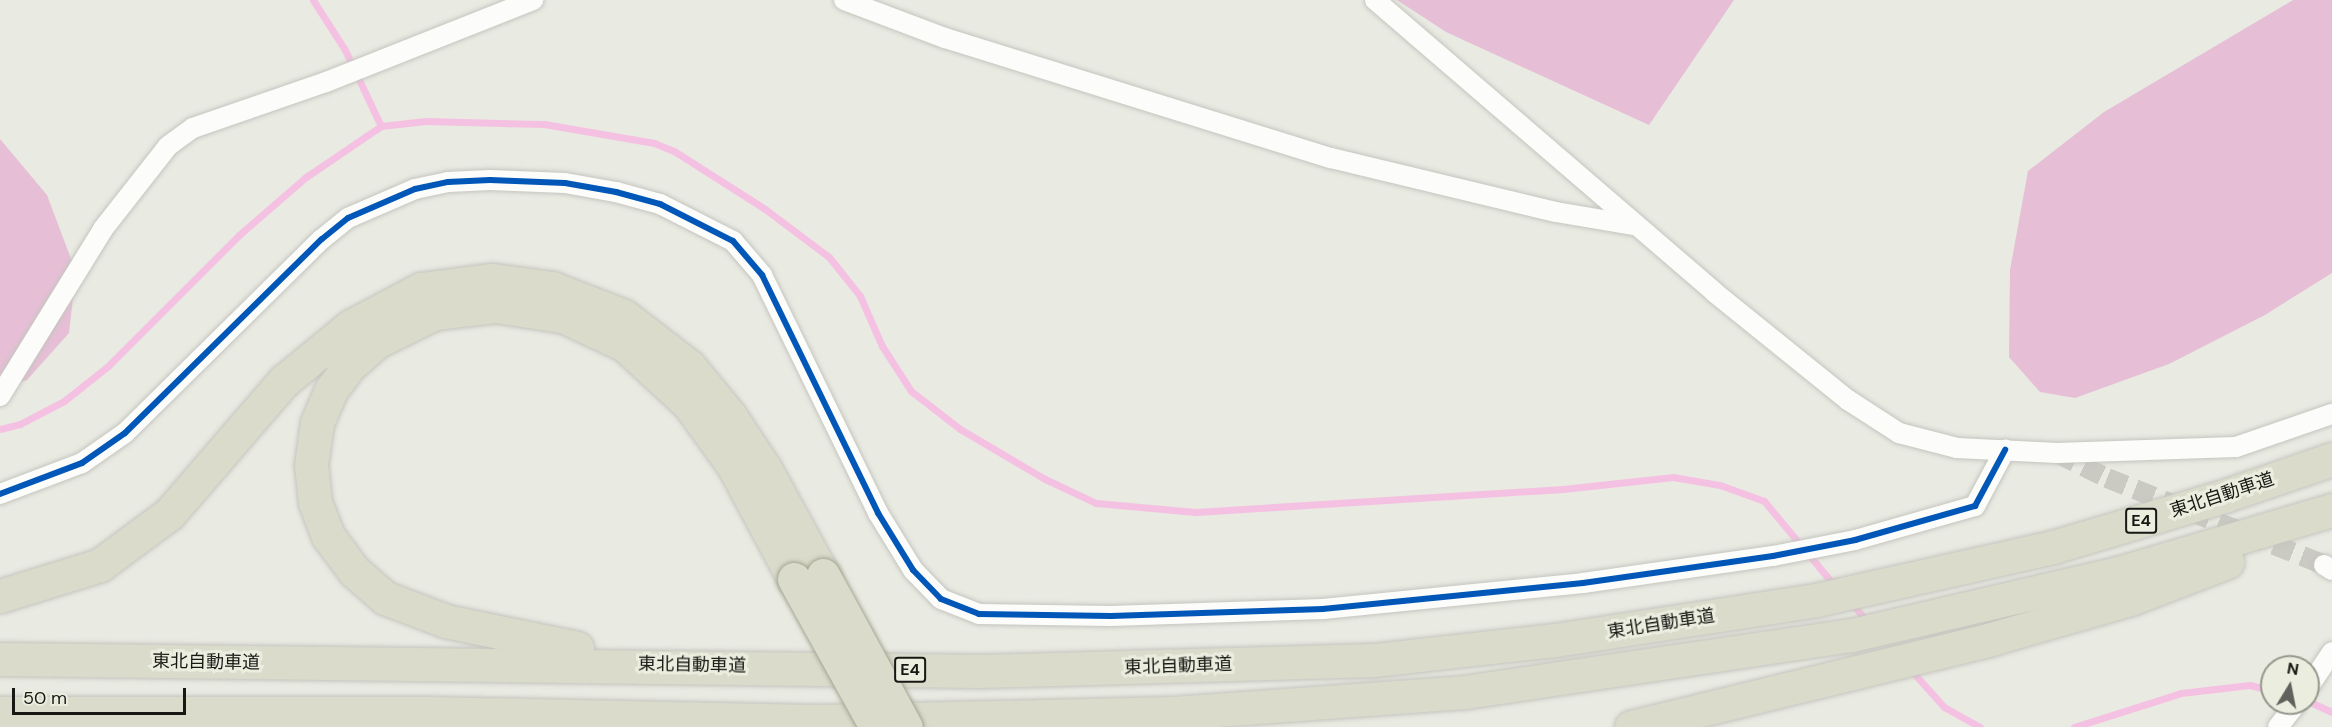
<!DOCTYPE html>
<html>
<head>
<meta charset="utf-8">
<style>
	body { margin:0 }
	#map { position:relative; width:2332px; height:727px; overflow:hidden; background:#e9eae2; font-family:"DM Sans","Noto Sans JP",sans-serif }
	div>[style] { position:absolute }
	.forest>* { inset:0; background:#e6bfd6 }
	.stream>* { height:7px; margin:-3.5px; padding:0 3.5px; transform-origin:3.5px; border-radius:3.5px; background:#f5c1e2 }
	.minor-tunnel>* { height:20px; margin-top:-10px; transform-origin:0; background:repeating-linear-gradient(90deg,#cacac3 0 20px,transparent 0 30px) }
	.roads { filter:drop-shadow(0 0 2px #c5c5bf) drop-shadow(0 0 2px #c5c5bf) }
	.minor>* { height:20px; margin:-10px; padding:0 10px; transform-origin:10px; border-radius:10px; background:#fcfcfb }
	.motorway>* { height:33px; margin:-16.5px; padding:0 16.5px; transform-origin:16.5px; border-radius:16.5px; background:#dadbcb }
	.bridges { filter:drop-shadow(0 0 2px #a4a693) drop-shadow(0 0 2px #a4a693) }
	.motorway-bridge>* { height:33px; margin:-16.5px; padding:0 16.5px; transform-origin:16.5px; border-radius:16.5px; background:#dadbcb }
	.cycleway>* { height:6px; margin:-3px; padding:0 3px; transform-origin:3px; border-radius:3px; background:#0057b8 }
	span { translate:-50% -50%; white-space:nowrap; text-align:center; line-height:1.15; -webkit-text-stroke:6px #ebeddf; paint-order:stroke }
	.shield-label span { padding:2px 4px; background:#ebeddf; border:2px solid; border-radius:4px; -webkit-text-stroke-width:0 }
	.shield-label { font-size:16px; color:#171813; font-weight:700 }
	.street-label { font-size:18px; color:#171813 }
	.north { position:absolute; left:2260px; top:655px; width:60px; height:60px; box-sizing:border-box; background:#ebeddf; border:2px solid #96988d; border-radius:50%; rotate:10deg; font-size:16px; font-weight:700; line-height:24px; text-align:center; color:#171813 }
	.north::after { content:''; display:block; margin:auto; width:21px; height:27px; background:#60625b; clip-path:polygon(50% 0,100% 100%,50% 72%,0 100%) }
	.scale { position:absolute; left:12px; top:688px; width:174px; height:27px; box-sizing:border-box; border:3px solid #171813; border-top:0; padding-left:8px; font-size:18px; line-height:21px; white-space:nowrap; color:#171813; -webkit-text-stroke:4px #ebeddf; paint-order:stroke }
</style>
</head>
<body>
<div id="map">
	<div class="forest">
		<div style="clip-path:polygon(1397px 0,1734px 0,1649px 125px,1446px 32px)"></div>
		<div style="clip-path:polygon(2293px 0,2332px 0,2332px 273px,2265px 315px,2169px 364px,2075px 398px,2040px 392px,2009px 357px,2010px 270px,2028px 171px,2104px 112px)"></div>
		<div style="clip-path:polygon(0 139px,47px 195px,76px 272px,69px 333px,27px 380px,0 389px)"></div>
	</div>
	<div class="stream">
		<div style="left:313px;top:0;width:59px;rotate:57.4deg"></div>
		<div style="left:345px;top:50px;width:84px;rotate:64.7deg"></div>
		<div style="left:0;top:429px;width:21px;rotate:-14deg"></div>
		<div style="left:20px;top:424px;width:50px;rotate:-27.6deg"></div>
		<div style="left:64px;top:401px;width:56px;rotate:-38.5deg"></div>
		<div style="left:108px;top:366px;width:185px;rotate:-45deg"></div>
		<div style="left:239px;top:235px;width:89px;rotate:-40.9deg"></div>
		<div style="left:306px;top:177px;width:91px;rotate:-34.2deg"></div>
		<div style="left:381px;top:126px;width:45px;rotate:-6.3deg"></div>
		<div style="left:426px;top:121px;width:118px;rotate:1.5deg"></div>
		<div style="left:544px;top:124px;width:112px;rotate:9.8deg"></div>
		<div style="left:654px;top:143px;width:22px;rotate:22deg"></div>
		<div style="left:674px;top:151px;width:108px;rotate:32.5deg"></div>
		<div style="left:765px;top:209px;width:80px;rotate:36.9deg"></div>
		<div style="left:829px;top:257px;width:50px;rotate:51.5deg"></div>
		<div style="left:860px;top:296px;width:55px;rotate:66.3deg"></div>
		<div style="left:882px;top:346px;width:54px;rotate:57.2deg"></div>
		<div style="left:911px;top:391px;width:62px;rotate:37.8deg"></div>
		<div style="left:960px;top:429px;width:99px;rotate:30.5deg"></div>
		<div style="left:1045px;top:479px;width:56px;rotate:25.2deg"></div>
		<div style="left:1096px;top:503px;width:100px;rotate:5.1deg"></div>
		<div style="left:1196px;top:512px;width:368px;rotate:-3.6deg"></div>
		<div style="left:1563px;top:489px;width:111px;rotate:-6.2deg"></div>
		<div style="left:1673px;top:477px;width:48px;rotate:9.7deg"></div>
		<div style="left:1720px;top:485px;width:47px;rotate:20deg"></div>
		<div style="left:1764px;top:501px;width:109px;rotate:50.2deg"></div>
		<div style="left:1850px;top:602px;width:25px;rotate:48deg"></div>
		<div style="left:1910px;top:669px;width:51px;rotate:48.2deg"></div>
		<div style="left:1944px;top:707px;width:41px;rotate:29.1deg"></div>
		<div style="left:2308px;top:701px;width:26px;rotate:25deg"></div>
		<div style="left:2074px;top:727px;width:112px;rotate:-17.6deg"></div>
		<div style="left:2181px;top:693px;width:69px;rotate:-6.6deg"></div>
		<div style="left:2250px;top:685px;width:23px;rotate:15deg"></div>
	</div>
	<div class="minor-tunnel">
		<div style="left:2057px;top:453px;width:56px;rotate:26.6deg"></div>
		<div style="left:2107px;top:478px;width:234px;rotate:21.8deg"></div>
	</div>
	<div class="roads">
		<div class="minor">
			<div style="left:844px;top:0;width:108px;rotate:20.6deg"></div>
			<div style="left:945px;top:38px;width:404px;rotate:17.3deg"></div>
			<div style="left:1331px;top:158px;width:231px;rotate:13.5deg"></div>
			<div style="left:1556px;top:212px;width:78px;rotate:9.6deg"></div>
			<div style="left:1375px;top:0;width:447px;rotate:40.7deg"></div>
			<div style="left:1714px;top:292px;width:172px;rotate:38.9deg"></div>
			<div style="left:1848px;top:400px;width:61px;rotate:32.9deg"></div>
			<div style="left:1899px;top:433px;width:60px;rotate:14.5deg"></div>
			<div style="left:1957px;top:448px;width:100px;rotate:2.9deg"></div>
			<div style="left:2057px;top:453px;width:179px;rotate:-1.9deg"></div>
			<div style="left:2236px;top:447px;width:102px;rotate:-19deg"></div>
			<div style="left:0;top:396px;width:196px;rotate:-58.3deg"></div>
			<div style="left:103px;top:229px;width:105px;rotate:-51.9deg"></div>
			<div style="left:168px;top:146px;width:31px;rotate:-36deg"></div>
			<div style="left:193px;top:128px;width:141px;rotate:-19.1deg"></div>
			<div style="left:326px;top:82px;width:223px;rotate:-21.6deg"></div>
			<div style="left:0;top:494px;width:88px;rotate:-20.7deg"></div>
			<div style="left:82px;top:463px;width:52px;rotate:-34.9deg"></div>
			<div style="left:125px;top:433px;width:276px;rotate:-44.6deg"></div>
			<div style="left:322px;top:239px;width:33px;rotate:-39deg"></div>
			<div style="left:348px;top:218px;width:73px;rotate:-23.4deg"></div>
			<div style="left:415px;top:189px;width:34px;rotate:-12deg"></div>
			<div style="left:448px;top:182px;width:42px;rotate:-2.7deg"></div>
			<div style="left:490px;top:180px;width:75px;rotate:2.3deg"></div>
			<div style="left:565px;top:183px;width:52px;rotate:10deg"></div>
			<div style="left:616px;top:192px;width:46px;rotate:15.3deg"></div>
			<div style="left:660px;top:204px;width:82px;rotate:26.9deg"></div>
			<div style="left:733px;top:241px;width:45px;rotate:49.5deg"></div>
			<div style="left:762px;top:275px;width:265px;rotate:64deg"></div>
			<div style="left:878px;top:513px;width:67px;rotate:58.4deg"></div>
			<div style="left:913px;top:570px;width:40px;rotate:46deg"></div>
			<div style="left:941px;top:599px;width:41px;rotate:21.5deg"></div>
			<div style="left:979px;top:614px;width:132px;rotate:0.9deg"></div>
			<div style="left:1111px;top:616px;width:212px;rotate:-1.9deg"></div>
			<div style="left:1323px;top:609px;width:261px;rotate:-5.7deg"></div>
			<div style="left:1583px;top:583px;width:192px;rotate:-8.1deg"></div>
			<div style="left:1773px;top:556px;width:84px;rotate:-11deg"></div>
			<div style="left:1855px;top:540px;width:125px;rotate:-15.8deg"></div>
			<div style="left:1975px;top:506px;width:64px;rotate:-61.8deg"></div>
			<div style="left:2324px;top:565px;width:9px;rotate:32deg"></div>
			<div style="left:2308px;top:688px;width:43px;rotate:-56.3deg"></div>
			<div style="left:2278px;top:727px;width:31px;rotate:-52deg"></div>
		</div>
		<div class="motorway">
			<div style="left:0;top:596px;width:105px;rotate:-17.2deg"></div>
			<div style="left:100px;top:565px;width:86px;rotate:-36.5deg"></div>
			<div style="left:169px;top:514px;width:176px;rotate:-49.2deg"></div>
			<div style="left:284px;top:381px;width:87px;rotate:-39.4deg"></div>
			<div style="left:351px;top:326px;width:79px;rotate:-27.9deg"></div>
			<div style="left:421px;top:289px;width:72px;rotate:-7.2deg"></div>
			<div style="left:492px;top:280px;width:61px;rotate:7.6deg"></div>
			<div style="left:552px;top:288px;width:77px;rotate:21.3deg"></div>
			<div style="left:624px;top:316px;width:82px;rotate:37.6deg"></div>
			<div style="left:689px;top:366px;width:65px;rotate:50.6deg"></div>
			<div style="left:730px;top:416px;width:64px;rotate:56.6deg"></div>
			<div style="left:765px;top:469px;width:121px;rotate:61.3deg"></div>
			<div style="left:577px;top:648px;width:134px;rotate:-168.4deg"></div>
			<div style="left:446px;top:621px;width:65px;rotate:-159.3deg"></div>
			<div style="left:385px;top:598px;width:41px;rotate:-138.9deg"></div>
			<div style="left:354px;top:571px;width:44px;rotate:-126.6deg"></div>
			<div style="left:328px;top:536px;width:36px;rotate:-111deg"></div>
			<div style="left:315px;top:502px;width:37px;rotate:-96deg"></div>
			<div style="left:311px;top:465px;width:42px;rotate:-81.9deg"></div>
			<div style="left:317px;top:423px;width:36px;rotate:-67deg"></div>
			<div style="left:331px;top:390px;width:31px;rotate:-53deg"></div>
			<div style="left:350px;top:365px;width:37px;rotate:-41deg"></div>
			<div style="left:378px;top:341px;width:64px;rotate:-26.2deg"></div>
			<div style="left:435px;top:313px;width:60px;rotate:-6.7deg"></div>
			<div style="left:495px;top:306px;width:69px;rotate:8.4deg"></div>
			<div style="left:563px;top:316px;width:68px;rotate:25.1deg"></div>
			<div style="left:625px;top:345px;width:87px;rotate:42.7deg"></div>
			<div style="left:689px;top:404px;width:75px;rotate:54.2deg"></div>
			<div style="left:733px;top:465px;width:129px;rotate:61.8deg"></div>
			<div style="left:0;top:659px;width:981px;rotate:0.7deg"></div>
			<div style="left:981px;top:671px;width:393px;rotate:-1.6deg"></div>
			<div style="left:1374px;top:660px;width:182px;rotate:-6.3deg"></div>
			<div style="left:1555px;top:640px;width:264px;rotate:-8.7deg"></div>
			<div style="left:1816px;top:600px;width:243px;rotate:-12.6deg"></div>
			<div style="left:2053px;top:547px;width:182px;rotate:-16.6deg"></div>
			<div style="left:2227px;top:495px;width:111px;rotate:-18.9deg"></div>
			<div style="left:0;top:713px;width:428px"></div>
			<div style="left:428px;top:713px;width:394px;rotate:1.2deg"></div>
			<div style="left:822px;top:721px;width:351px;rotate:-1.3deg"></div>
			<div style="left:1173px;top:713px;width:293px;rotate:-4.1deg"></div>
			<div style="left:1465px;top:692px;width:391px;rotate:-8.4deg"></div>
			<div style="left:1852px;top:635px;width:274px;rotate:-13.1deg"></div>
			<div style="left:2119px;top:573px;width:222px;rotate:-16.5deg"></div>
			<div style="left:1631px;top:727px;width:371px;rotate:-13.7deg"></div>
			<div style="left:1991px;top:639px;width:145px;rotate:-16.1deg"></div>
			<div style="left:2130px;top:599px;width:104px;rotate:-20.9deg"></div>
		</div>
	</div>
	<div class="bridges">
		<div class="motorway-bridge">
			<div style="left:823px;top:575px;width:173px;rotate:61.4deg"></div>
			<div style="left:794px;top:579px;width:169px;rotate:61deg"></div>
		</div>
	</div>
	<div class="cycleway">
		<div style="left:0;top:494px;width:88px;rotate:-20.7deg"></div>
		<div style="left:82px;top:463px;width:52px;rotate:-34.9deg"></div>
		<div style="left:125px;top:433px;width:276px;rotate:-44.6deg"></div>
		<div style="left:322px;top:239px;width:33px;rotate:-39deg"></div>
		<div style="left:348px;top:218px;width:73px;rotate:-23.4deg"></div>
		<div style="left:415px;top:189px;width:34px;rotate:-12deg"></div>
		<div style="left:448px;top:182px;width:42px;rotate:-2.7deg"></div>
		<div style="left:490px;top:180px;width:75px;rotate:2.3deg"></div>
		<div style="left:565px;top:183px;width:52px;rotate:10deg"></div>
		<div style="left:616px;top:192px;width:46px;rotate:15.3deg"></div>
		<div style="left:660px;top:204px;width:82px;rotate:26.9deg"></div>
		<div style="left:733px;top:241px;width:45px;rotate:49.5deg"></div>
		<div style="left:762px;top:275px;width:265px;rotate:64deg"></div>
		<div style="left:878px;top:513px;width:67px;rotate:58.4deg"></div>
		<div style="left:913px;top:570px;width:40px;rotate:46deg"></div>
		<div style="left:941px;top:599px;width:41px;rotate:21.5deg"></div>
		<div style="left:979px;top:614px;width:132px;rotate:0.9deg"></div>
		<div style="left:1111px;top:616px;width:212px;rotate:-1.9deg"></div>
		<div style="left:1323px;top:609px;width:261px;rotate:-5.7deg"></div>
		<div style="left:1583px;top:583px;width:192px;rotate:-8.1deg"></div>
		<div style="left:1773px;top:556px;width:84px;rotate:-11deg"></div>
		<div style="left:1855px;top:540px;width:125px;rotate:-15.8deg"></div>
		<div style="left:1975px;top:506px;width:64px;rotate:-61.8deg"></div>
	</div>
	<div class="shield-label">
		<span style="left:2141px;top:521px">E4</span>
		<span style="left:910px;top:670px">E4</span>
	</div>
	<div class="street-label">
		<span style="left:2222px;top:495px;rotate:-18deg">東北自動車道</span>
		<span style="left:1661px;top:624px;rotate:-9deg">東北自動車道</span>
		<span style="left:206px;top:662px;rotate:1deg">東北自動車道</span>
		<span style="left:692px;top:665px;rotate:1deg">東北自動車道</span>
		<span style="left:1178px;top:666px;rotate:-2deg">東北自動車道</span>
	</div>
	<div class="north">N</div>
	<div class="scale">50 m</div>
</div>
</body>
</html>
